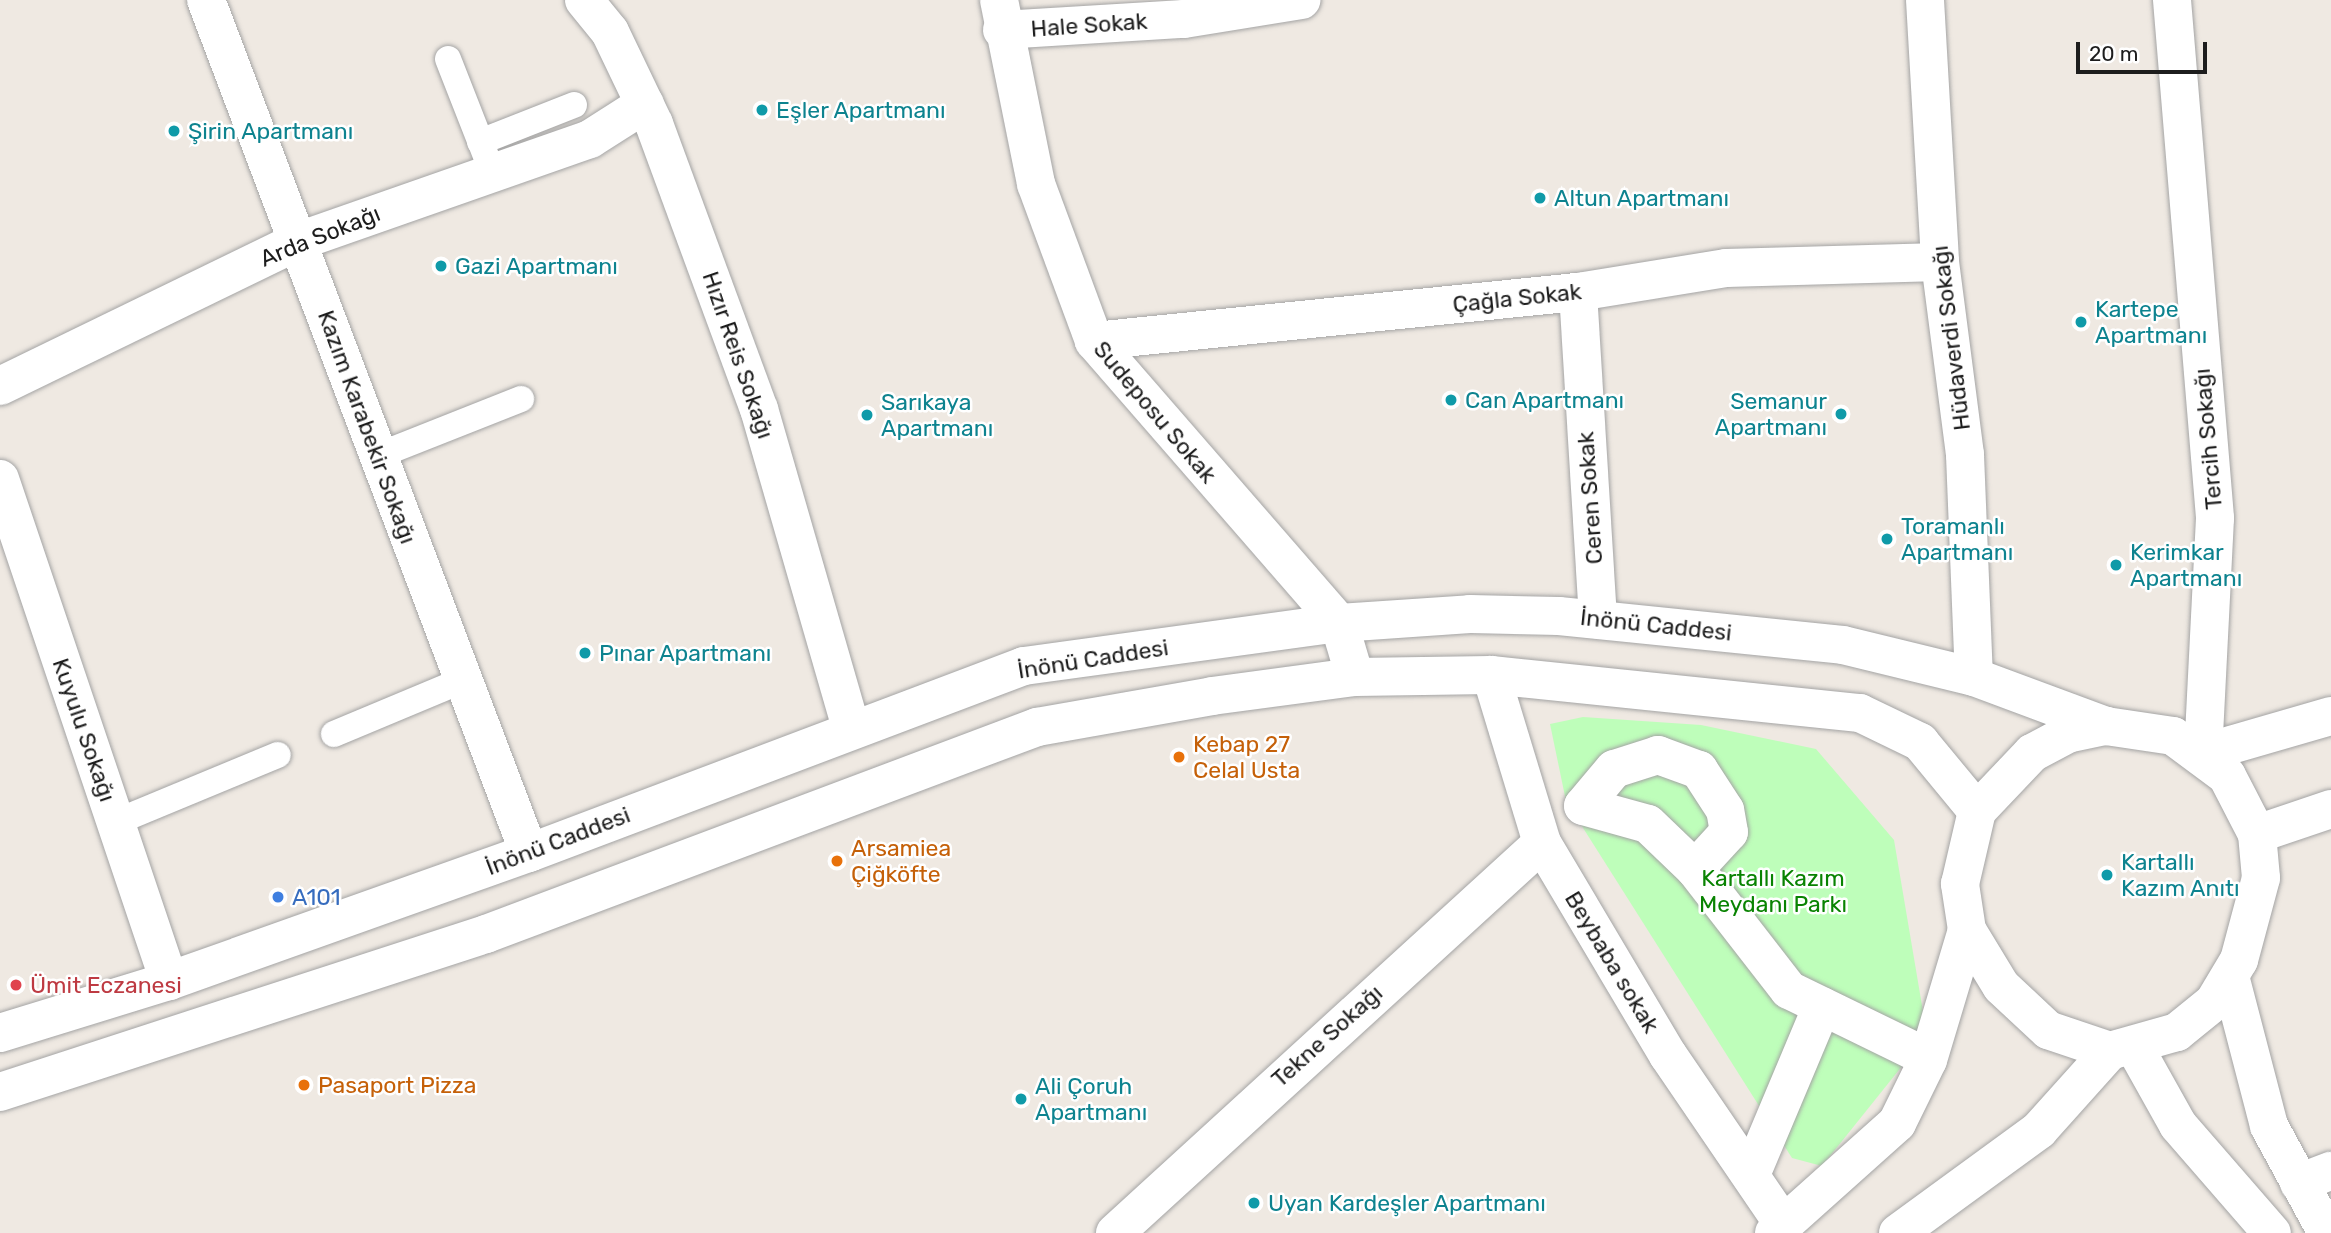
<!DOCTYPE html>
<html>
<head>
<meta charset="utf-8">
<style>
	body { margin:0 }
	#map { position:relative; width:2331px; height:1233px; overflow:hidden; background:#efe9e2; font-family:Rubik,sans-serif }
	div>[style] { position:absolute }
	.park>* { inset:0; background:#befeba }
	.roads { filter:drop-shadow(0 0 2px #a4a4a4) drop-shadow(0 0 2px #a4a4a4) }
	.service>* { height:26px; margin:-13px; padding:0 13px; transform-origin:13px; border-radius:13px; background:#fff }
	.pedestrian>* { height:38px; margin:-19px; padding:0 19px; transform-origin:19px; border-radius:19px; background:#fff }
	.minor>* { height:38px; margin:-19px; padding:0 19px; transform-origin:19px; border-radius:19px; background:#fff }
	.tertiary>* { height:38px; margin:-19px; padding:0 19px; transform-origin:19px; border-radius:19px; background:#fff }
	.dots>* { width:19px; height:19px; translate:-50% -50%; box-sizing:border-box; border:4px solid #fff; border-radius:50% }
	span { translate:-50% -50%; white-space:nowrap; text-align:center; line-height:1.15; -webkit-text-stroke:5px #fff; paint-order:stroke }
	.street-label { font-size:23px; color:#1d1d1d }
	.culture-label { font-size:23px; color:#0d838f }
	.left { translate:0 -50%; text-align:left }
	.right { translate:-100% -50%; text-align:right }
	.food-label { font-size:23px; color:#c56008 }
	.park-label { font-size:23px; color:#098302 }
	.shop-label { font-size:23px; color:#366cbe }
	.health-label { font-size:23px; color:#be3a42 }
	.scale { position:absolute; left:2076px; top:42px; width:131px; height:32px; box-sizing:border-box; border:4px solid #1d1d1d; border-top:0; padding-left:9px; font-size:21px; line-height:24px; white-space:nowrap; color:#1d1d1d; -webkit-text-stroke:5px #fff; paint-order:stroke }
</style>
</head>
<body>
<div id="map">
	<div class="park">
		<div style="clip-path:polygon(1583px 717px,1701px 725px,1816px 749px,1894px 840px,1927px 1035px,1822px 1166px,1792px 1158px,1566px 801px,1550px 724px)"></div>
	</div>
	<div class="roads">
		<div class="service">
			<div style="left:448px;top:59px;width:120px;rotate:68.6deg"></div>
			<div style="left:480px;top:142px;width:101px;rotate:-21.5deg"></div>
			<div style="left:377px;top:456px;width:155px;rotate:-21.6deg"></div>
			<div style="left:334px;top:734px;width:138px;rotate:-22.7deg"></div>
			<div style="left:116px;top:822px;width:175px;rotate:-22.5deg"></div>
		</div>
		<div class="pedestrian">
			<div style="left:1695px;top:869px;width:50px;rotate:-47.4deg"></div>
			<div style="left:1729px;top:832px;width:22px;rotate:-100deg"></div>
			<div style="left:1725px;top:810px;width:48px;rotate:-123deg"></div>
			<div style="left:1699px;top:770px;width:44px;rotate:-159.9deg"></div>
			<div style="left:1658px;top:755px;width:46px;rotate:162.3deg"></div>
			<div style="left:1614px;top:769px;width:48px;rotate:130deg"></div>
			<div style="left:1583px;top:806px;width:67px;rotate:15.5deg"></div>
			<div style="left:1648px;top:824px;width:65px;rotate:43.8deg"></div>
			<div style="left:1695px;top:869px;width:153px;rotate:52.2deg"></div>
			<div style="left:1789px;top:990px;width:139px;rotate:26deg"></div>
			<div style="left:1751px;top:1175px;width:183px;rotate:-67.2deg"></div>
		</div>
		<div class="minor">
			<div style="left:206px;top:0;width:912px;rotate:69.26deg"></div>
			<div style="left:584px;top:0;width:41px;rotate:50.9deg"></div>
			<div style="left:610px;top:32px;width:102px;rotate:64.4deg"></div>
			<div style="left:654px;top:124px;width:304px;rotate:69.8deg"></div>
			<div style="left:759px;top:409px;width:332px;rotate:73.9deg"></div>
			<div style="left:1925px;top:0;width:262px;rotate:86.7deg"></div>
			<div style="left:1940px;top:262px;width:195px;rotate:82.6deg"></div>
			<div style="left:1965px;top:455px;width:222px;rotate:87.7deg"></div>
			<div style="left:2172px;top:0;width:520px;rotate:85.25deg"></div>
			<div style="left:2215px;top:518px;width:235px;rotate:92.9deg"></div>
			<div style="left:1002px;top:30px;width:182px;rotate:-3.5deg"></div>
			<div style="left:1184px;top:19px;width:119px;rotate:-9.2deg"></div>
			<div style="left:1578px;top:292px;width:328px;rotate:86.5deg"></div>
			<div style="left:1094px;top:341px;width:486px;rotate:-5.8deg"></div>
			<div style="left:1578px;top:292px;width:150px;rotate:-9.2deg"></div>
			<div style="left:1726px;top:268px;width:214px;rotate:-1.6deg"></div>
			<div style="left:0;top:386px;width:332px;rotate:-25.9deg"></div>
			<div style="left:299px;top:241px;width:308px;rotate:-19.3deg"></div>
			<div style="left:590px;top:139px;width:65px;rotate:-32.5deg"></div>
			<div style="left:0;top:479px;width:530px;rotate:71.39deg"></div>
			<div style="left:1491px;top:675px;width:176px;rotate:73.1deg"></div>
			<div style="left:1542px;top:843px;width:247px;rotate:59.3deg"></div>
			<div style="left:1668px;top:1055px;width:206px;rotate:55.7deg"></div>
			<div style="left:2299px;top:1183px;width:34px;rotate:-21deg"></div>
			<div style="left:1115px;top:1233px;width:578px;rotate:-42.41deg"></div>
		</div>
		<div class="tertiary">
			<div style="left:999px;top:0;width:188px;rotate:78.6deg"></div>
			<div style="left:1036px;top:184px;width:167px;rotate:69.7deg"></div>
			<div style="left:1094px;top:341px;width:374px;rotate:49deg"></div>
			<div style="left:1339px;top:623px;width:56px;rotate:73.5deg"></div>
			<div style="left:2106px;top:726px;width:68px;rotate:8.5deg"></div>
			<div style="left:2173px;top:736px;width:67px;rotate:36.5deg"></div>
			<div style="left:2227px;top:776px;width:65px;rotate:62.7deg"></div>
			<div style="left:2257px;top:834px;width:44px;rotate:84.8deg"></div>
			<div style="left:2261px;top:878px;width:85px;rotate:105deg"></div>
			<div style="left:2239px;top:960px;width:49px;rotate:120.8deg"></div>
			<div style="left:2214px;top:1002px;width:48px;rotate:141deg"></div>
			<div style="left:2177px;top:1032px;width:70px;rotate:164.2deg"></div>
			<div style="left:2110px;top:1051px;width:65px;rotate:-161.3deg"></div>
			<div style="left:2048px;top:1030px;width:64px;rotate:-136.9deg"></div>
			<div style="left:2001px;top:986px;width:66px;rotate:-121.3deg"></div>
			<div style="left:1967px;top:930px;width:47px;rotate:-98.7deg"></div>
			<div style="left:1960px;top:884px;width:75px;rotate:-76.9deg"></div>
			<div style="left:1977px;top:811px;width:80px;rotate:-46.5deg"></div>
			<div style="left:2032px;top:753px;width:40px;rotate:-28deg"></div>
			<div style="left:2067px;top:734px;width:40px;rotate:-12deg"></div>
			<div style="left:2203px;top:753px;width:133px;rotate:-16.1deg"></div>
			<div style="left:2257px;top:834px;width:78px;rotate:-18.7deg"></div>
			<div style="left:2230px;top:976px;width:155px;rotate:75.4deg"></div>
			<div style="left:2269px;top:1126px;width:122px;rotate:61.5deg"></div>
			<div style="left:0;top:1033px;width:177px;rotate:-17.1deg"></div>
			<div style="left:169px;top:981px;width:382px;rotate:-19.6deg"></div>
			<div style="left:529px;top:853px;width:529px;rotate:-20.7deg"></div>
			<div style="left:1024px;top:666px;width:318px;rotate:-7.8deg"></div>
			<div style="left:1339px;top:623px;width:131px;rotate:-3.9deg"></div>
			<div style="left:1470px;top:614px;width:89px;rotate:1.3deg"></div>
			<div style="left:1559px;top:616px;width:285px;rotate:5.8deg"></div>
			<div style="left:1843px;top:645px;width:135px;rotate:13.7deg"></div>
			<div style="left:1974px;top:677px;width:141px;rotate:20.4deg"></div>
			<div style="left:2135px;top:1048px;width:88px;rotate:60.8deg"></div>
			<div style="left:2178px;top:1125px;width:143px;rotate:49deg"></div>
			<div style="left:0;top:1092px;width:511px;rotate:-18.01deg"></div>
			<div style="left:486px;top:934px;width:589px;rotate:-20.59deg"></div>
			<div style="left:1037px;top:727px;width:178px;rotate:-10deg"></div>
			<div style="left:1212px;top:696px;width:144px;rotate:-7.6deg"></div>
			<div style="left:1355px;top:677px;width:136px;rotate:-0.8deg"></div>
			<div style="left:1491px;top:675px;width:371px;rotate:5.9deg"></div>
			<div style="left:1860px;top:713px;width:67px;rotate:25.8deg"></div>
			<div style="left:1920px;top:742px;width:89px;rotate:50.4deg"></div>
			<div style="left:1774px;top:1233px;width:165px;rotate:-41.8deg"></div>
			<div style="left:1897px;top:1123px;width:70px;rotate:-63.8deg"></div>
			<div style="left:1928px;top:1060px;width:136px;rotate:-73.3deg"></div>
			<div style="left:1898px;top:1233px;width:175px;rotate:-36.1deg"></div>
			<div style="left:2039px;top:1130px;width:106px;rotate:-48.1deg"></div>
		</div>
	</div>
	<div class="dots">
		<div style="left:762px;top:110px;background:#0f9aa8"></div>
		<div style="left:174px;top:131px;background:#0f9aa8"></div>
		<div style="left:1540px;top:198px;background:#0f9aa8"></div>
		<div style="left:441px;top:266px;background:#0f9aa8"></div>
		<div style="left:2081px;top:322px;background:#0f9aa8"></div>
		<div style="left:1451px;top:400px;background:#0f9aa8"></div>
		<div style="left:1841px;top:414px;background:#0f9aa8"></div>
		<div style="left:867px;top:415px;background:#0f9aa8"></div>
		<div style="left:1887px;top:539px;background:#0f9aa8"></div>
		<div style="left:2116px;top:565px;background:#0f9aa8"></div>
		<div style="left:585px;top:653px;background:#0f9aa8"></div>
		<div style="left:1179px;top:757px;background:#e8710a"></div>
		<div style="left:837px;top:861px;background:#e8710a"></div>
		<div style="left:2107px;top:875px;background:#0f9aa8"></div>
		<div style="left:278px;top:897px;background:#3f7fe0"></div>
		<div style="left:16px;top:985px;background:#e0444e"></div>
		<div style="left:304px;top:1085px;background:#e8710a"></div>
		<div style="left:1021px;top:1099px;background:#0f9aa8"></div>
		<div style="left:1254px;top:1203px;background:#0f9aa8"></div>
	</div>
	<div class="street-label">
		<span style="left:1089px;top:25px;rotate:-4deg">Hale Sokak</span>
		<span style="left:320px;top:236px;rotate:-22deg">Arda Sokağı</span>
		<span style="left:1517px;top:298px;rotate:-6deg">Çağla Sokak</span>
		<span style="left:1951px;top:338px;rotate:-97deg">Hüdaverdi Sokağı</span>
		<span style="left:738px;top:355px;rotate:71deg">Hızır Reis Sokağı</span>
		<span style="left:1155px;top:412px;rotate:50deg">Sudeposu Sokak</span>
		<span style="left:367px;top:427px;rotate:70deg">Kazım Karabekir Sokağı</span>
		<span style="left:2208px;top:439px;rotate:-95deg">Tercih Sokağı</span>
		<span style="left:1590px;top:498px;rotate:-94deg">Ceren Sokak</span>
		<span style="left:1656px;top:625px;rotate:6deg">İnönü Caddesi</span>
		<span style="left:1093px;top:659px;rotate:-9deg">İnönü Caddesi</span>
		<span style="left:84px;top:730px;rotate:71deg">Kuyulu Sokağı</span>
		<span style="left:558px;top:841px;rotate:-21deg">İnönü Caddesi</span>
		<span style="left:1612px;top:962px;rotate:59deg">Beybaba sokak</span>
		<span style="left:1327px;top:1036px;rotate:-42deg">Tekne Sokağı</span>
	</div>
	<div class="culture-label">
		<span class="left" style="left:776px;top:110px">Eşler Apartmanı</span>
		<span class="left" style="left:188px;top:131px">Şirin Apartmanı</span>
		<span class="left" style="left:1554px;top:198px">Altun Apartmanı</span>
		<span class="left" style="left:455px;top:266px">Gazi Apartmanı</span>
		<span class="left" style="left:2095px;top:322px">Kartepe<br>Apartmanı</span>
		<span class="left" style="left:1465px;top:400px">Can Apartmanı</span>
		<span class="right" style="left:1827px;top:414px">Semanur<br>Apartmanı</span>
		<span class="left" style="left:881px;top:415px">Sarıkaya<br>Apartmanı</span>
		<span class="left" style="left:1901px;top:539px">Toramanlı<br>Apartmanı</span>
		<span class="left" style="left:2130px;top:565px">Kerimkar<br>Apartmanı</span>
		<span class="left" style="left:599px;top:653px">Pınar Apartmanı</span>
		<span class="left" style="left:2121px;top:875px">Kartallı<br>Kazım Anıtı</span>
		<span class="left" style="left:1035px;top:1099px">Ali Çoruh<br>Apartmanı</span>
		<span class="left" style="left:1268px;top:1203px">Uyan Kardeşler Apartmanı</span>
	</div>
	<div class="food-label">
		<span class="left" style="left:1193px;top:757px">Kebap 27<br>Celal Usta</span>
		<span class="left" style="left:851px;top:861px">Arsamiea<br>Çiğköfte</span>
		<span class="left" style="left:318px;top:1085px">Pasaport Pizza</span>
	</div>
	<div class="park-label">
		<span style="left:1773px;top:891px">Kartallı Kazım<br>Meydanı Parkı</span>
	</div>
	<div class="shop-label">
		<span class="left" style="left:292px;top:897px">A101</span>
	</div>
	<div class="health-label">
		<span class="left" style="left:30px;top:985px">Ümit Eczanesi</span>
	</div>
	<div class="scale">20 m</div>
</div>
</body>
</html>
